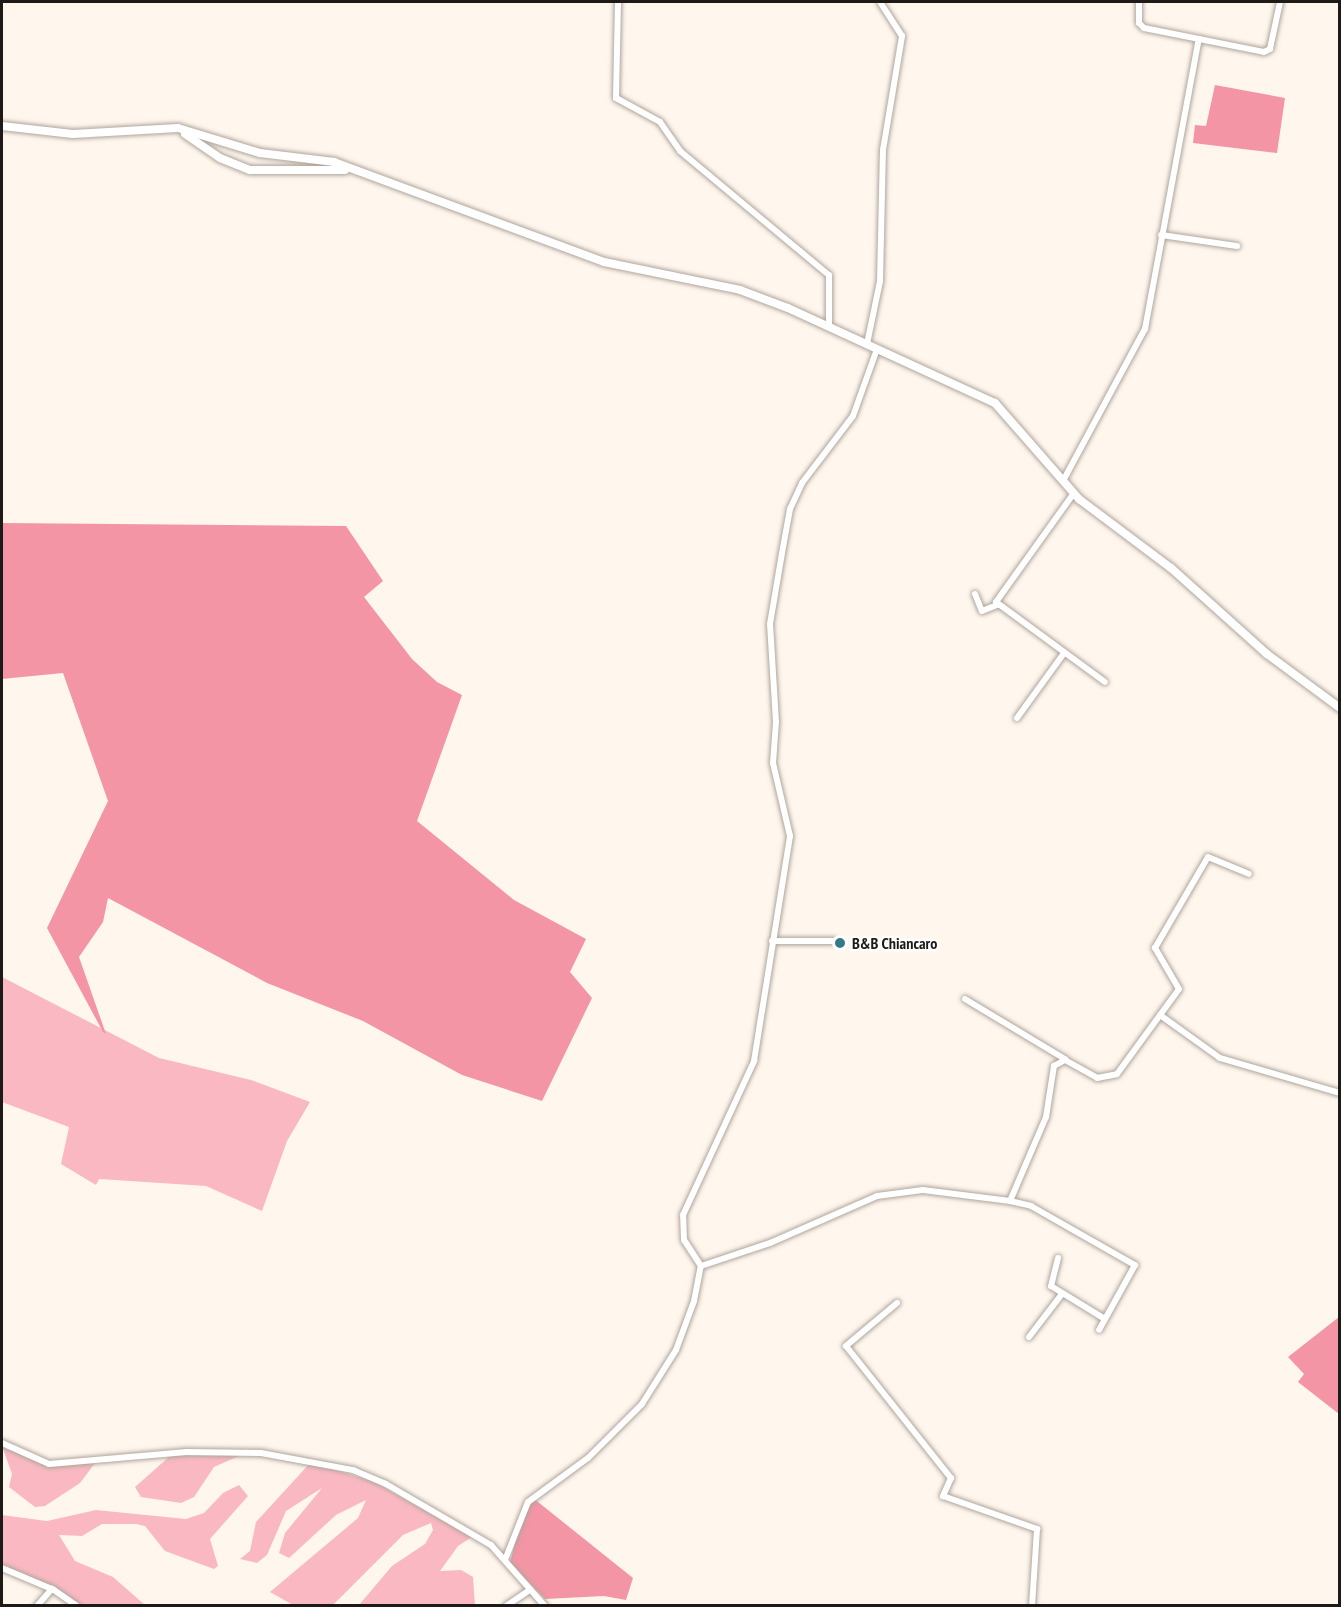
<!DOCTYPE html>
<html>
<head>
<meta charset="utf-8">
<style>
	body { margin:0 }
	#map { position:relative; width:1341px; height:1607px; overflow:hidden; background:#fff7ee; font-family:"PT Sans Narrow",sans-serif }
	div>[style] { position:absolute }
	.green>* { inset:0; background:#fab9c2 }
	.forest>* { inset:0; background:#f395a5 }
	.roads { filter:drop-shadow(0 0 2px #afa59c) drop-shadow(0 0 2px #afa59c) }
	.street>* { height:6px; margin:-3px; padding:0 3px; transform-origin:3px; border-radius:3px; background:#fff }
	.secondary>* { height:8px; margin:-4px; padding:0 4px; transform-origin:4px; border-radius:4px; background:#fff }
	.dots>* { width:16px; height:16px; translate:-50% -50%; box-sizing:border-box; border:3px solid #fff; border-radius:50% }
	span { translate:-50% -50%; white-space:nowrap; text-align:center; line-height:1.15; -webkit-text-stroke:4.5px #fff; paint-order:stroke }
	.poi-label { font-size:16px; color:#1e1a17; font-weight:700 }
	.left { translate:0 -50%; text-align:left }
	.frame { position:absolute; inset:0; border:3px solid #1e1a17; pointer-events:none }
</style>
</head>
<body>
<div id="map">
	<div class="green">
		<div style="clip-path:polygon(2px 977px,159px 1058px,251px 1080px,310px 1102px,287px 1141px,262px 1211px,206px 1186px,99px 1179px,96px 1185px,61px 1164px,69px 1127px,2px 1102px)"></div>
		<div style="clip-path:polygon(2px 1446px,52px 1467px,95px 1463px,80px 1483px,45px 1506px,35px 1507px,9px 1487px,12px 1474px)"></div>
		<div style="clip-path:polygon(241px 1455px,214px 1467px,194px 1497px,181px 1503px,141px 1497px,135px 1487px,170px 1456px)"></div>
		<div style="clip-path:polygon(311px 1462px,374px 1482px,472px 1537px,458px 1546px,440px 1571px,461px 1570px,473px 1577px,475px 1605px,359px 1605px,392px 1566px,425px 1544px,433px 1530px,431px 1523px,403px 1535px,333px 1605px,293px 1605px,270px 1592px,358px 1518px,366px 1500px,336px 1515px,289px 1558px,279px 1553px,285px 1533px,322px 1488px,286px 1511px,267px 1555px,257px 1563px,240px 1559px,250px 1551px,256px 1522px)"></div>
		<div style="clip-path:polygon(239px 1485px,248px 1496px,210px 1539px,218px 1566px,214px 1569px,165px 1551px,145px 1526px,136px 1524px,102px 1524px,82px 1536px,59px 1535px,75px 1561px,113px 1577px,145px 1605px,79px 1604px,48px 1584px,2px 1567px,2px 1515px,47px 1521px,96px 1510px,186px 1519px,204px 1513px,223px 1493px)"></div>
	</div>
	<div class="forest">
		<div style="clip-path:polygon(1215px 85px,1285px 98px,1277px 153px,1193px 143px,1195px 125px,1206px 126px)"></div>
		<div style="clip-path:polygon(2px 523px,346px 526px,383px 581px,364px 597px,412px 659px,437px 682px,462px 695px,417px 821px,514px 900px,586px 939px,570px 972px,592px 998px,542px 1101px,462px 1075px,363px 1021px,267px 983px,108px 898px,103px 922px,79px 957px,106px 1034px,103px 1032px,47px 928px,108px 801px,63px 673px,2px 679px)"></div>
		<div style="clip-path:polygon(1339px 1317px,1339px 1414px,1298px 1382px,1304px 1374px,1288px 1357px)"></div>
		<div style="clip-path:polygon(533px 1498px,633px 1578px,626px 1600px,604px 1596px,545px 1599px,510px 1563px,519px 1527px)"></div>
	</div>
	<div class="roads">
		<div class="street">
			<div style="left:618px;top:2px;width:96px;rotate:91.2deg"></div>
			<div style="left:616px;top:98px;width:50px;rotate:28.6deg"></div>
			<div style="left:660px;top:122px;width:35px;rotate:55deg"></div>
			<div style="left:680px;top:151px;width:194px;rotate:39.8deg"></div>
			<div style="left:829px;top:275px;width:52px;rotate:90deg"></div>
			<div style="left:1139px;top:2px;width:21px;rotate:90deg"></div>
			<div style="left:1139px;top:23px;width:7px;rotate:45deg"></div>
			<div style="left:1144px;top:28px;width:122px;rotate:11.3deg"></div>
			<div style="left:1264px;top:52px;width:7px;rotate:-27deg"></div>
			<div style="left:1270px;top:49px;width:48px;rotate:-78deg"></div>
			<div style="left:1161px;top:235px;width:77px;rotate:8.2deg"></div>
			<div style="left:867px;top:344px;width:64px;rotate:-78.3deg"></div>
			<div style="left:880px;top:281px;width:131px;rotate:-88.7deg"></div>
			<div style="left:883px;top:150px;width:116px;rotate:-80.5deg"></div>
			<div style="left:902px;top:36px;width:40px;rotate:-122.9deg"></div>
			<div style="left:1063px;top:481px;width:173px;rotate:-61.7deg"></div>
			<div style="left:1145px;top:329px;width:295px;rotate:-79.5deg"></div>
			<div style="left:1074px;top:493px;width:134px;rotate:125.6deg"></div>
			<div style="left:996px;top:602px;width:135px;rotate:36.3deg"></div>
			<div style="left:975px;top:594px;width:18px;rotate:68deg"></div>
			<div style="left:982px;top:611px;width:16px;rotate:-22deg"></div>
			<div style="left:1017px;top:718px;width:80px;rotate:-54.1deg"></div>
			<div style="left:772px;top:941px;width:63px"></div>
			<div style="left:965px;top:999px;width:117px;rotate:31deg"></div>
			<div style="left:1160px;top:1015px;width:74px;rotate:35.6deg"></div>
			<div style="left:1220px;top:1058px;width:125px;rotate:16.3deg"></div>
			<div style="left:1010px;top:1201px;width:91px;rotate:-66.8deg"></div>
			<div style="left:1046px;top:1117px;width:52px;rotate:-81.1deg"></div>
			<div style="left:1054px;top:1066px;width:13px;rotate:-29deg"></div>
			<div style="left:1065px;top:1060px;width:37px;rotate:29deg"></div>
			<div style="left:1097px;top:1078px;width:20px;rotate:-11deg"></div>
			<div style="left:1117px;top:1074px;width:105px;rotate:-53.9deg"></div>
			<div style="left:1179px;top:989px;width:48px;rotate:-120.3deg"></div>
			<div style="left:1155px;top:948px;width:105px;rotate:-59.8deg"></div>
			<div style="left:1208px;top:857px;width:44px;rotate:22.5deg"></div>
			<div style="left:1058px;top:1258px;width:29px;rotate:104deg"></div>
			<div style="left:1051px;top:1286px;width:63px;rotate:31.4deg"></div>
			<div style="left:701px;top:1266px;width:73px;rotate:-18.4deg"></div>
			<div style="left:770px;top:1243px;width:117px;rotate:-23.7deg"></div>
			<div style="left:877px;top:1196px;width:46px;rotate:-7.4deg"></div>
			<div style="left:923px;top:1190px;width:88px;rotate:7.2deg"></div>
			<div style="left:1010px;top:1201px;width:22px;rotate:13deg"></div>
			<div style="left:1031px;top:1206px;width:120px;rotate:29.6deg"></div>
			<div style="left:1135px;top:1265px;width:74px;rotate:119deg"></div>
			<div style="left:897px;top:1303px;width:67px;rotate:139.9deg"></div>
			<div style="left:846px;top:1346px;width:169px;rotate:51.5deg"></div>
			<div style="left:951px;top:1478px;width:20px;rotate:114deg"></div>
			<div style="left:943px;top:1496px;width:100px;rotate:19.3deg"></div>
			<div style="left:1037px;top:1529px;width:77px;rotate:93.7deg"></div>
			<div style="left:1029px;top:1337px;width:54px;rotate:-52.5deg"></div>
			<div style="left:2px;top:1443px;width:51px;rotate:24.1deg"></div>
			<div style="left:49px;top:1464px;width:138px;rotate:-5deg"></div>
			<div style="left:186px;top:1452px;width:75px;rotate:0.8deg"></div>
			<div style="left:261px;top:1453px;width:94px;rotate:10.5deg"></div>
			<div style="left:353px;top:1470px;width:36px;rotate:23deg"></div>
			<div style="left:386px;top:1484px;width:121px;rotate:30.2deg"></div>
			<div style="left:491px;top:1545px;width:81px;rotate:48.5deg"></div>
			<div style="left:505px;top:1560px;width:62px;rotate:-68.4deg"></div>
			<div style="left:528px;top:1502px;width:74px;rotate:-36.3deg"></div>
			<div style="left:588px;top:1458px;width:76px;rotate:-45deg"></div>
			<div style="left:642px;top:1404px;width:64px;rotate:-57.8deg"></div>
			<div style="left:676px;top:1350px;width:52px;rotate:-69.8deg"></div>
			<div style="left:694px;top:1301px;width:36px;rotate:-79deg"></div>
			<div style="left:701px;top:1266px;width:31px;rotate:-123deg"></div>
			<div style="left:684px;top:1240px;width:25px;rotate:-92deg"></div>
			<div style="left:683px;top:1215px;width:170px;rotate:-65.2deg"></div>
			<div style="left:754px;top:1061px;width:228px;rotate:-80.9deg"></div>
			<div style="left:790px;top:836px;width:75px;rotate:-103.1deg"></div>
			<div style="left:773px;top:763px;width:41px;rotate:-85.8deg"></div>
			<div style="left:776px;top:722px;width:98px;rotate:-93.5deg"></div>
			<div style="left:770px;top:624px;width:72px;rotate:-80.4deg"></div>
			<div style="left:782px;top:553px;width:45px;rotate:-79.7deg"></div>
			<div style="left:790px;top:509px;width:29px;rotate:-65deg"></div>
			<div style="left:802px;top:483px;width:84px;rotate:-52.7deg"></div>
			<div style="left:853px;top:416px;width:71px;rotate:-70.3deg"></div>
			<div style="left:2px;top:1568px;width:56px;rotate:22.9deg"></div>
			<div style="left:54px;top:1590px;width:28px;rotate:35deg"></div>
			<div style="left:37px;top:1606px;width:23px;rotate:-49deg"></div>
			<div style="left:506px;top:1606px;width:29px;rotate:-34deg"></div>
		</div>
		<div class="secondary">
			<div style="left:2px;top:126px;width:71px;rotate:6.4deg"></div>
			<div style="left:73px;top:134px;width:105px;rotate:-3.3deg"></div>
			<div style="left:178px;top:128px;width:86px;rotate:17deg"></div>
			<div style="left:260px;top:153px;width:75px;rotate:6.9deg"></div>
			<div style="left:334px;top:162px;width:288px;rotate:20.3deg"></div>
			<div style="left:604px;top:262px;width:139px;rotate:11.6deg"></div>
			<div style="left:740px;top:290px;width:51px;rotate:20.6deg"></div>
			<div style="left:788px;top:308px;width:228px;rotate:24.7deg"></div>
			<div style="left:995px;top:403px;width:128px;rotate:48.8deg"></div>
			<div style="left:1079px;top:499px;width:115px;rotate:36.9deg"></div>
			<div style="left:1171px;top:568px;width:129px;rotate:41.9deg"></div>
			<div style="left:1267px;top:654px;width:91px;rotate:36.5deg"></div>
			<div style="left:185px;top:134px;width:42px;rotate:34.4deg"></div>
			<div style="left:220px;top:158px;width:32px;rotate:22deg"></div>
			<div style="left:250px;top:170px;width:95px"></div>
		</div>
	</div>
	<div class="dots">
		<div style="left:840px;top:943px;background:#367989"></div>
	</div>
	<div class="poi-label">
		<span class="left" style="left:852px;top:943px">B&amp;B Chiancaro</span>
	</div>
	<div class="frame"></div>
</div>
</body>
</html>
